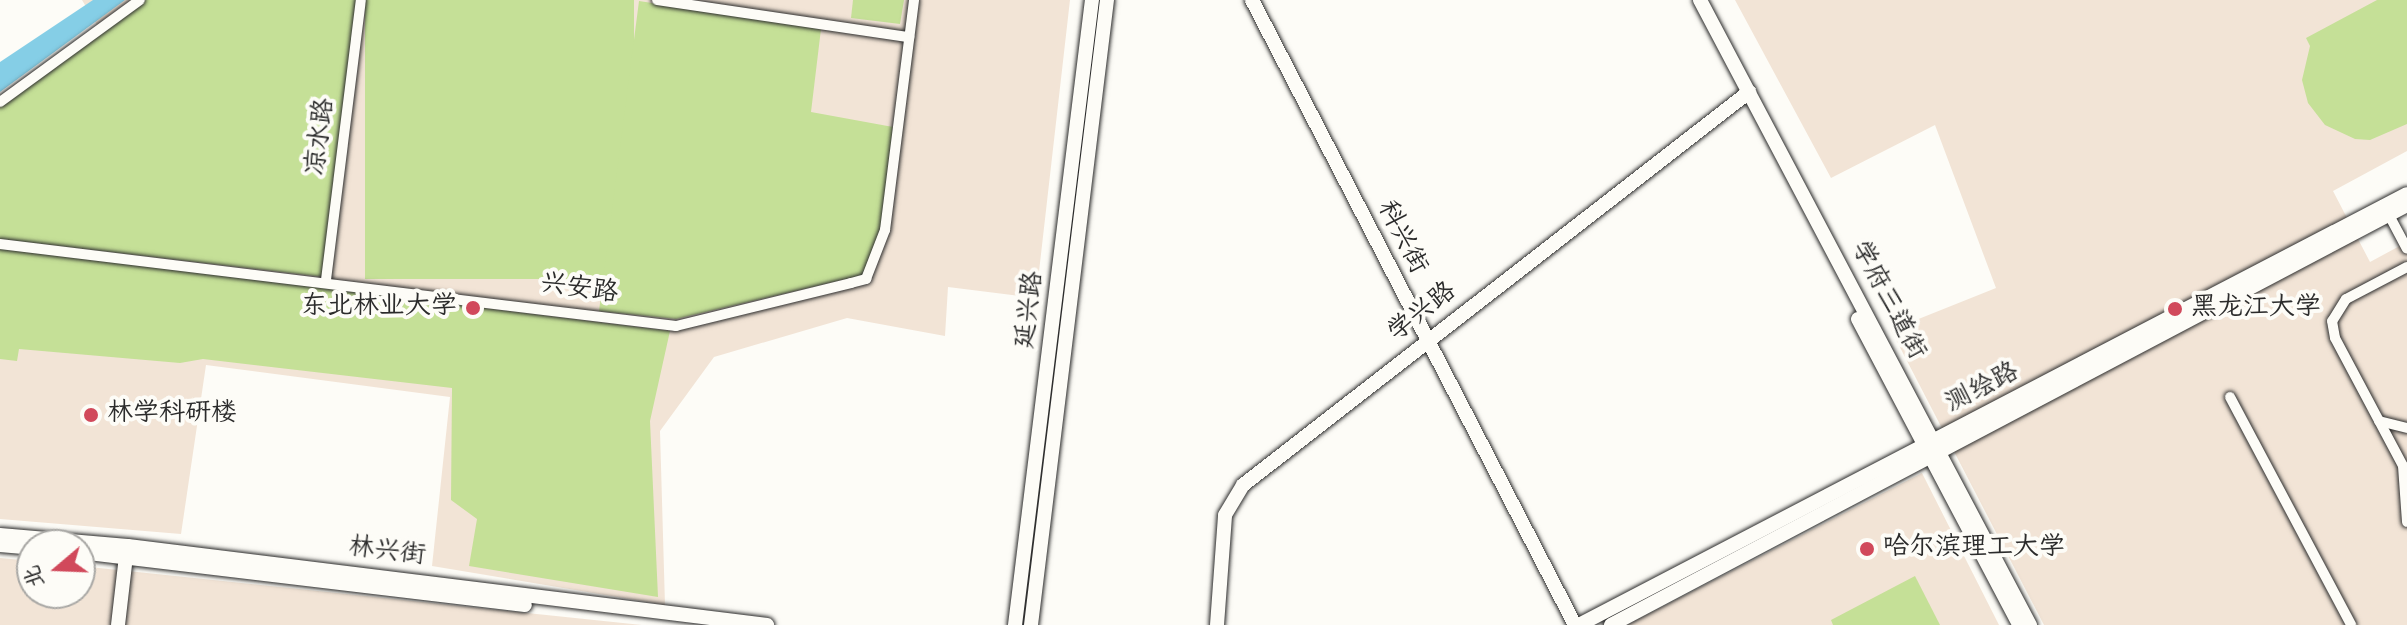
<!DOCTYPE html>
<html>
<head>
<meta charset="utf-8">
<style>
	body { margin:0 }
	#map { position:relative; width:2407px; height:625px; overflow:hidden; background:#fdfcf7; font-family:"Indie Flower","LXGW WenKai TC",sans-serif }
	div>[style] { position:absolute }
	.built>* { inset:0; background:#f2e4d6 }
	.green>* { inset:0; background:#c5e097; transform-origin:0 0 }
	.water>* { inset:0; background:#85cee6 }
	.roads { filter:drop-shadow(0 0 2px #2b2b2b) drop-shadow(0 0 2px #2b2b2b) }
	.street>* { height:10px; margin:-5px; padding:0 5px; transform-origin:5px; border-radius:5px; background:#fdfcf7 }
	.secondary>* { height:14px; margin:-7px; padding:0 7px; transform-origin:7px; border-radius:7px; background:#fdfcf7 }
	.dots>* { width:22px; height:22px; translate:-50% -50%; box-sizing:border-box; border:4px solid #fdfcf7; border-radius:50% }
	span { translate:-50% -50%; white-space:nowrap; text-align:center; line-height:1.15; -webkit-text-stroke:8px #fdfcf7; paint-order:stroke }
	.street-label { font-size:26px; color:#2b2b2b }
	.poi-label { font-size:26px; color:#2b2b2b }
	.right { translate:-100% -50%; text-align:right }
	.left { translate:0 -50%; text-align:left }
	.north { position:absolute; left:16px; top:529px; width:80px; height:80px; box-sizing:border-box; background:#fdfcf7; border:2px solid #a9a8a5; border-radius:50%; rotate:251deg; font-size:22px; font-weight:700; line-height:32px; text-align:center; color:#2b2b2b }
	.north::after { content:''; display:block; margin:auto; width:28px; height:36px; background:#d1495b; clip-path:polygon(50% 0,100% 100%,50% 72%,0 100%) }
</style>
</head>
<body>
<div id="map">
	<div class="built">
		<div style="clip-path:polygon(82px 0,1070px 0,1036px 298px,948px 287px,945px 336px,847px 318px,714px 357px,660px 431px,665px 605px,432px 566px,450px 397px,206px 365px,181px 534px,0 519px,0 95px,97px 25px)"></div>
		<div style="clip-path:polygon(1735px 0,2407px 0,2407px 151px,2333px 191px,2370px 262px,2407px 242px,2407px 625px,2044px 625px,1891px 330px,1996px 288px,1935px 125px,1831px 178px)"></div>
		<div style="clip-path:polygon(1922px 473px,1999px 625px,1627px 625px)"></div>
		<div style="clip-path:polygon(0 558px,32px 561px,32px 593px,80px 593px,80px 566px,642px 625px,0 625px)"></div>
	</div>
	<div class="green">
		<div style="clip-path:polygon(146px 0,358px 0,324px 277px,0 239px,0 107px)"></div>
		<div style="left:365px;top:0;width:269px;height:279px"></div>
		<div style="clip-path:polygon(853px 0,904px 0,900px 24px,851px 18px)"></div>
		<div style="clip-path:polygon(2377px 0,2407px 0,2407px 124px,2370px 140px,2355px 139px,2325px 125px,2308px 103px,2302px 80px,2310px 46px,2306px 38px)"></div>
		<div style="clip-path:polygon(639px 1px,821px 29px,811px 112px,893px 127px,881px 228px,863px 275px,676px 319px,599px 311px)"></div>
		<div style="clip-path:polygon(0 248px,670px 331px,650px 421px,658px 597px,469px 566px,477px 519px,451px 500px,452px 388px,203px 359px,180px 363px,19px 349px,17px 361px,0 359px)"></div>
		<div style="clip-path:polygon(1915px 576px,1940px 625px,1833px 625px,1831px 620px)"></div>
	</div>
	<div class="water">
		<div style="clip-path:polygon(93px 0,125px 0,0 92px,0 62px)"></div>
	</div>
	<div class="roads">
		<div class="street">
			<div style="left:657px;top:0;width:255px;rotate:8.4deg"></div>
			<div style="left:0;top:102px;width:173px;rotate:-36.1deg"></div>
			<div style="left:2389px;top:215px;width:38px;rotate:62deg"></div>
			<div style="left:0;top:244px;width:681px;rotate:6.92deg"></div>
			<div style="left:676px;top:326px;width:180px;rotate:-13.8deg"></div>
			<div style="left:851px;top:283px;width:16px;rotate:-15deg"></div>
			<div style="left:866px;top:279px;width:53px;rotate:-68.8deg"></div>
			<div style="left:885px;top:230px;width:232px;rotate:-82.8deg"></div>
			<div style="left:2407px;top:267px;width:69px;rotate:152.3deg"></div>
			<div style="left:2346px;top:299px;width:26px;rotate:122deg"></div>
			<div style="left:2332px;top:321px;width:17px;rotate:80deg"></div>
			<div style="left:2335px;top:338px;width:145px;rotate:62deg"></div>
			<div style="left:2403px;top:466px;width:56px;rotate:85.9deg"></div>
			<div style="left:326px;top:280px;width:282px;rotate:-82.9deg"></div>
			<div style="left:2230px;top:397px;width:258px;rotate:62deg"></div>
			<div style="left:2379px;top:421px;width:29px;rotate:14deg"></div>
		</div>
		<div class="secondary">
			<div style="left:1252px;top:0;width:704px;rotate:62.67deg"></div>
			<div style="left:1700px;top:0;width:707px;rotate:62.17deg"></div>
			<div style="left:1858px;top:319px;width:346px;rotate:62.2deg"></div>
			<div style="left:0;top:535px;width:128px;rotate:4.9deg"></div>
			<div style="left:128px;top:546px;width:644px;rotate:7.05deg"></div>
			<div style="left:0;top:545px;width:32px;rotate:5deg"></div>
			<div style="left:80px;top:552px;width:448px;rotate:6.8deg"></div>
			<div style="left:118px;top:625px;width:69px;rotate:-83.4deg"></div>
			<div style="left:1015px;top:625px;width:630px;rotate:-82.98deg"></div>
			<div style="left:1031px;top:625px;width:630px;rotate:-83.07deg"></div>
			<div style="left:1217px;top:625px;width:110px;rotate:-85.8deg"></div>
			<div style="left:1225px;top:515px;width:35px;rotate:-59deg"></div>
			<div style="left:1243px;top:485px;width:641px;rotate:-37.84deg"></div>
			<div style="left:1579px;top:625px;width:933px;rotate:-27.5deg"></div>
			<div style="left:1611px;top:625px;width:900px;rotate:-27.82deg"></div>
		</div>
	</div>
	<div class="dots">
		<div style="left:473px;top:308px;background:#d1495b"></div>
		<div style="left:2175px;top:309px;background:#d1495b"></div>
		<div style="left:91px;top:415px;background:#d1495b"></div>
		<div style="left:1867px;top:549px;background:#d1495b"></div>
	</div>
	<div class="street-label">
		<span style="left:322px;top:137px;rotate:-83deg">凉水路</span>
		<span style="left:1401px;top:238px;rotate:63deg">科兴街</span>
		<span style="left:579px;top:290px;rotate:8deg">兴安路</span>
		<span style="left:1887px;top:301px;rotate:62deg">学府三道街</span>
		<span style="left:1031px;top:310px;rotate:-83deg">延兴路</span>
		<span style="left:1423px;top:313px;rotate:-38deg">学兴路</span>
		<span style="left:1983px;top:389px;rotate:-27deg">测绘路</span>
		<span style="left:387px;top:553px;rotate:7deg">林兴街</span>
	</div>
	<div class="poi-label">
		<span class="right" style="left:457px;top:308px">东北林业大学</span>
		<span class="left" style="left:2191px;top:309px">黑龙江大学</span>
		<span class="left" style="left:107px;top:415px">林学科研楼</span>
		<span class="left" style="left:1883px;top:549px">哈尔滨理工大学</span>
	</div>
	<div class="north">北</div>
</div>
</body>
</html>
